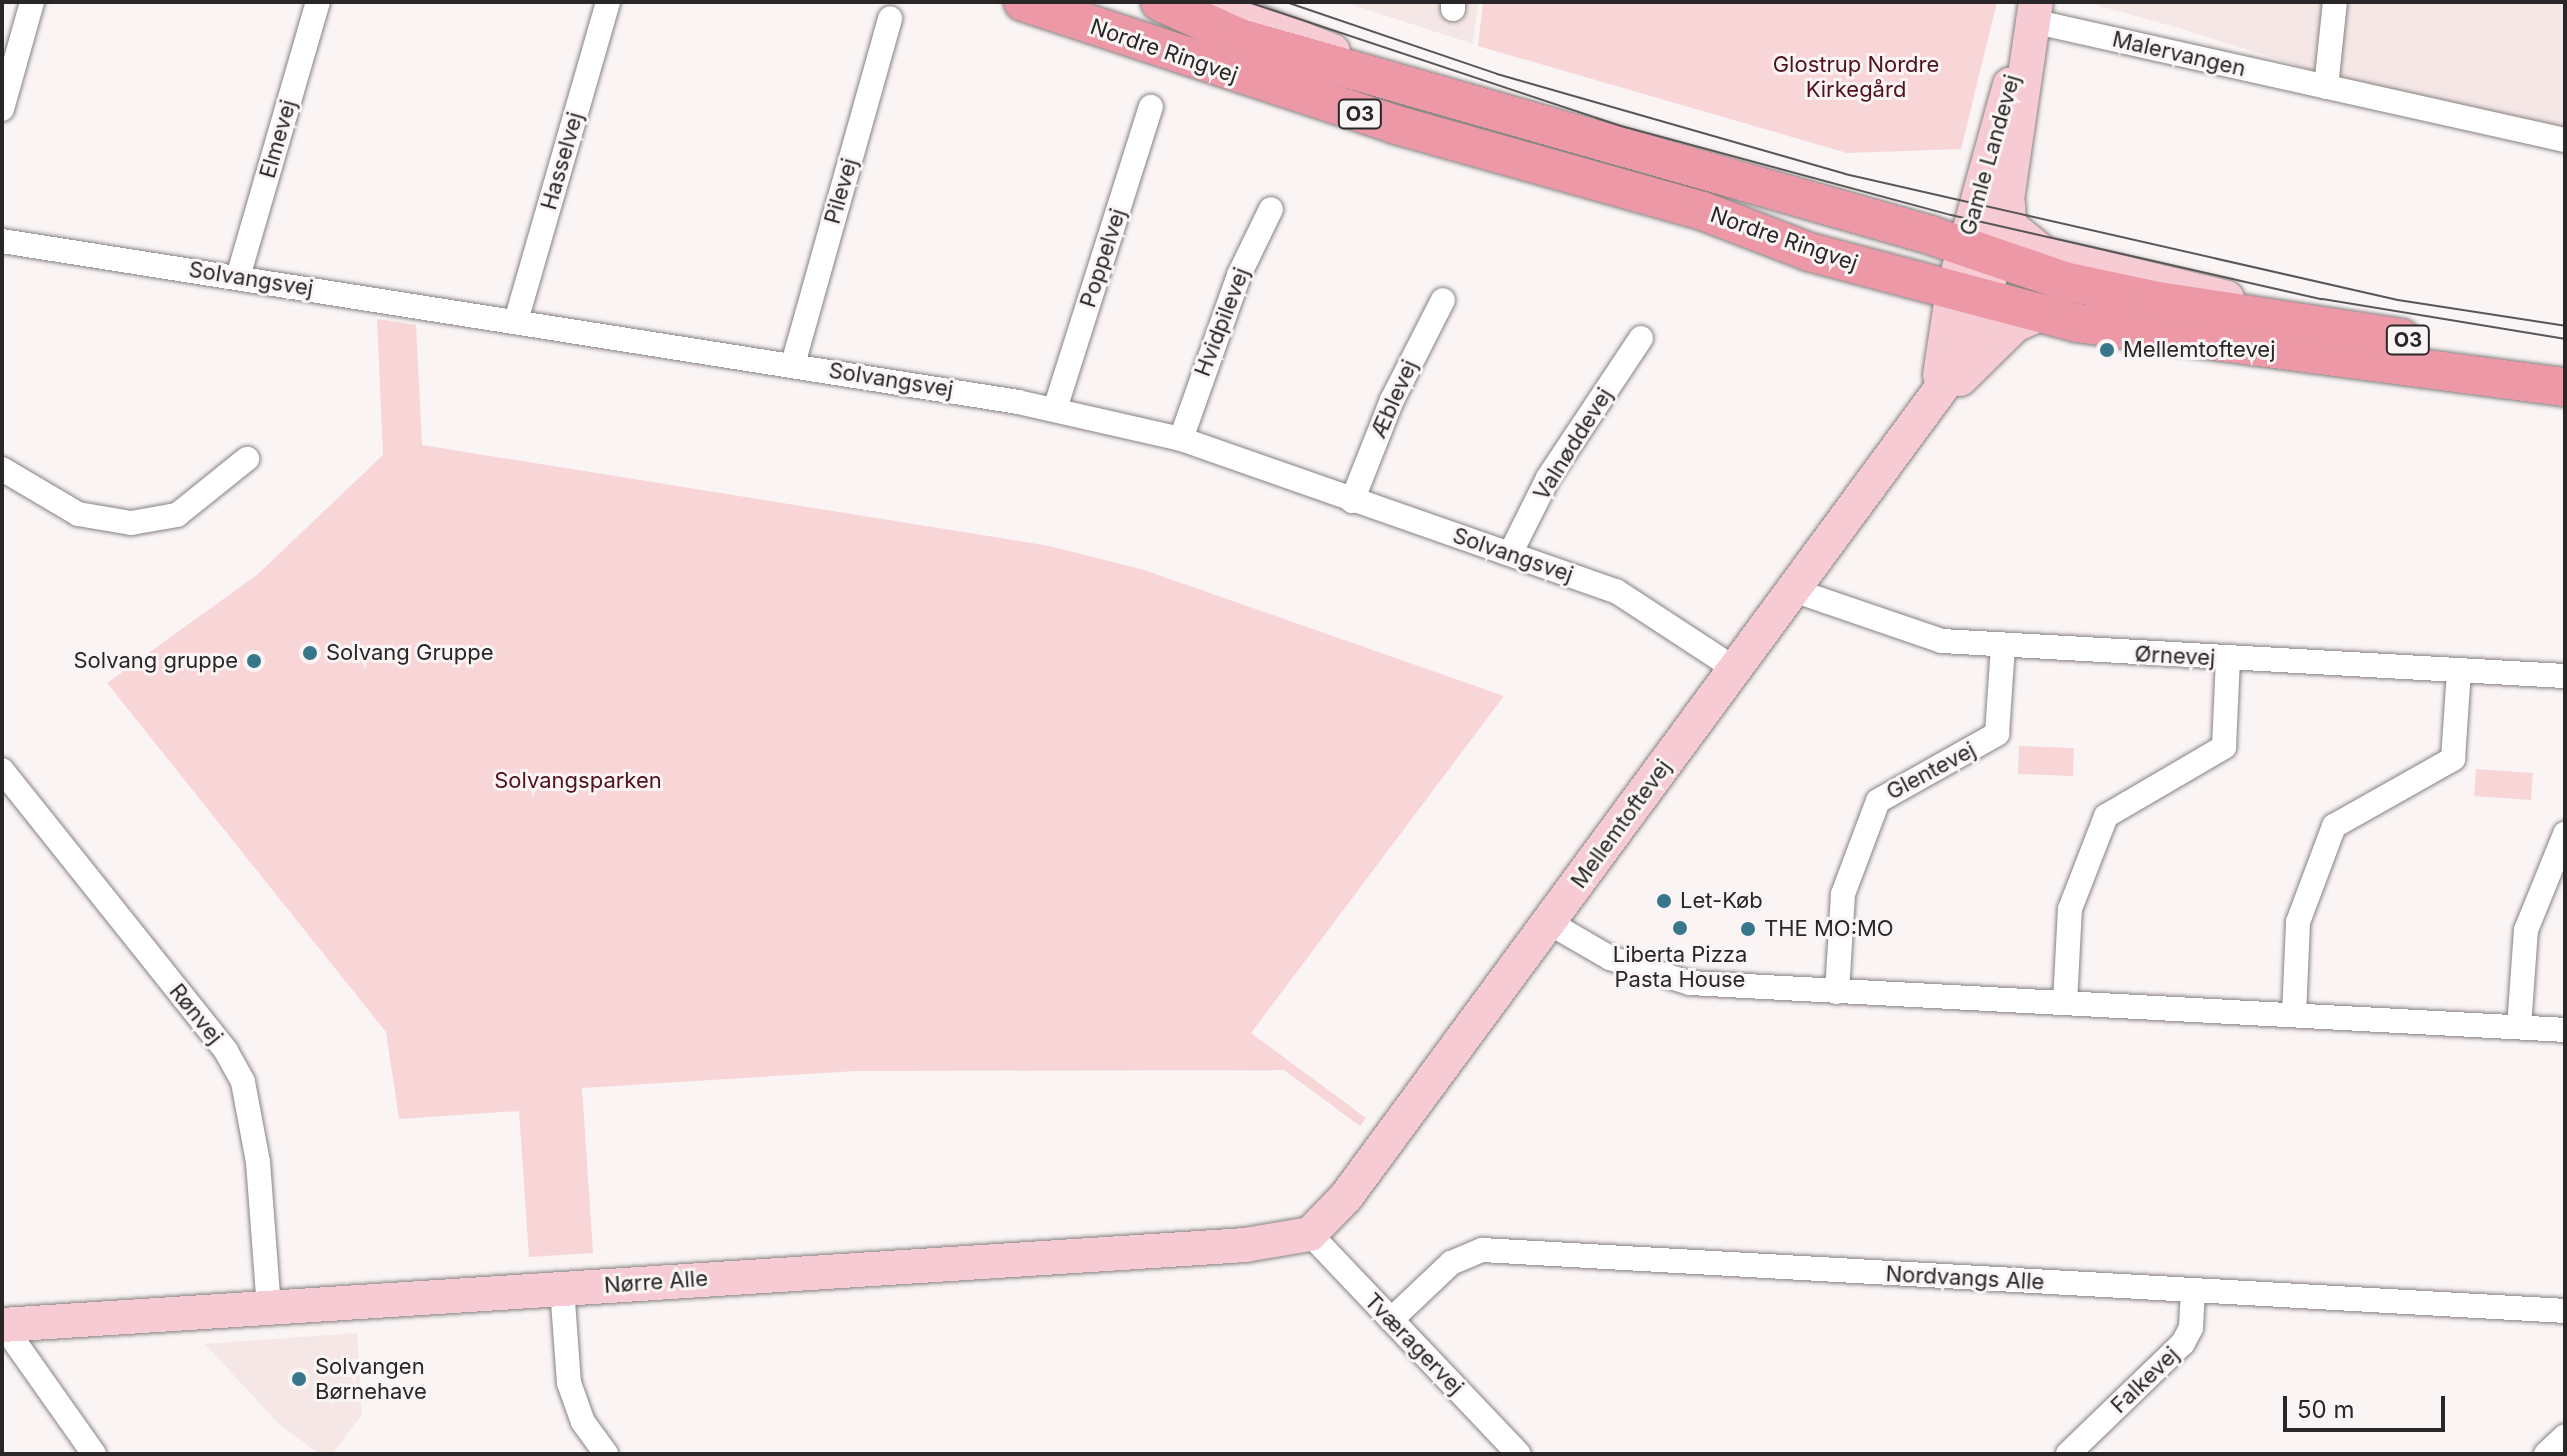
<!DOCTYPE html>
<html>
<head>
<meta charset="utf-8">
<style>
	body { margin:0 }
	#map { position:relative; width:2567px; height:1456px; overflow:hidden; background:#faf4f5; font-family:Inter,sans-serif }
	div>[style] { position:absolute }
	.built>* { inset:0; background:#f6e7e7 }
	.green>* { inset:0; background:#f8d6d8; transform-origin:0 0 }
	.roads { filter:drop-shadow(0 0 2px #878282) drop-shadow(0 0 2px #878282) }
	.street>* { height:24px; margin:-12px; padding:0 12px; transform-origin:12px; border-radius:12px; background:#fff }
	.secondary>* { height:34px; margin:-17px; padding:0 17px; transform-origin:17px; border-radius:17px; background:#f6cbd3 }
	.primary>* { height:38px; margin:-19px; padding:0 19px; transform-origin:19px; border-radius:19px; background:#ec98a6 }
	.tram>* { height:2px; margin:-1px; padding:0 1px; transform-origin:1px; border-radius:1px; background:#595657 }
	.dots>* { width:22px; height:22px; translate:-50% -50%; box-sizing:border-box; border:4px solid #faf4f5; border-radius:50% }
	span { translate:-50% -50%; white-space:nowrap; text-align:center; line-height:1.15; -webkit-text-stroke:6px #faf4f5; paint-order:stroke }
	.shield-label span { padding:2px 6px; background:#faf4f5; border:2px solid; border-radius:6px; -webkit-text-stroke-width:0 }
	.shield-label { font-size:20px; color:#282626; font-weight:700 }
	.street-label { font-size:22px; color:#282626 }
	.park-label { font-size:22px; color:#4f121e }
	.poi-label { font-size:22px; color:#282626 }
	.left { translate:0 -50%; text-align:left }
	.right { translate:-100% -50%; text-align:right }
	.frame { position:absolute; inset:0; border:4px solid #282626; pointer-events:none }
	.scale { position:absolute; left:2283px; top:1396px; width:162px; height:36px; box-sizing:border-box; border:4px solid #282626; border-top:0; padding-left:10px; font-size:24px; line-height:28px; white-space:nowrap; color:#282626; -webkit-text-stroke:6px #faf4f5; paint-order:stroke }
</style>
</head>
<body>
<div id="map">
	<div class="built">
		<div style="clip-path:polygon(1344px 2px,1478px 2px,1473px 44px)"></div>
		<div style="clip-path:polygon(2086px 2px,2565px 2px,2565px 150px,2182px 29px)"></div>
		<div style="clip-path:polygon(357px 1333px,362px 1414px,332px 1454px,319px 1454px,278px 1423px,205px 1344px)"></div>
	</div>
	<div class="green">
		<div style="clip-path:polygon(1483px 2px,1997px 2px,1961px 149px,1847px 153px,1478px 46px)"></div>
		<div style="clip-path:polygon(377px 319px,416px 325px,422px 445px,1050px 546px,1144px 570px,1504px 696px,1251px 1033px,1366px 1118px,1360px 1126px,1284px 1070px,857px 1071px,582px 1088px,593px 1253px,529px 1257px,519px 1111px,399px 1119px,386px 1032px,107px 683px,258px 574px,383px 455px)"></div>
		<div style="left:2019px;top:746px;width:55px;height:28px;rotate:2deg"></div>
		<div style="left:2476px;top:769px;width:57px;height:27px;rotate:4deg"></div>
	</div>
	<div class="roads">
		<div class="street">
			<div style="left:1453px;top:9px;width:7px;rotate:-90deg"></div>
			<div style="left:2032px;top:21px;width:546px;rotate:12.59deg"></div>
			<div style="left:2326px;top:87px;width:85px;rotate:-84deg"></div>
			<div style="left:2px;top:109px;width:111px;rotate:-74.3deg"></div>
			<div style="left:2px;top:241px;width:1029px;rotate:9deg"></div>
			<div style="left:1018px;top:402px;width:167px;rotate:12.8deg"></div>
			<div style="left:1181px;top:439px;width:461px;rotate:19.3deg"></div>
			<div style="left:1616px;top:591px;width:142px;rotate:33.2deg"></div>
			<div style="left:238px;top:277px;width:286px;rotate:-73.8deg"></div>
			<div style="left:516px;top:321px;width:332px;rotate:-73.9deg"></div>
			<div style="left:793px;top:364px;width:359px;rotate:-74.3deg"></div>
			<div style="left:1055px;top:409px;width:317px;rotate:-72.4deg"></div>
			<div style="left:1181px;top:439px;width:174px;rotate:-70.5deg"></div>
			<div style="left:1239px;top:275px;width:73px;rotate:-64.1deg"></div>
			<div style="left:2px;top:469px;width:88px;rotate:30.6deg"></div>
			<div style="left:78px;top:514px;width:54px;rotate:9.6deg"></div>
			<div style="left:131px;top:523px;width:47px;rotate:-9.9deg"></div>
			<div style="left:177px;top:515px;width:90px;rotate:-38.7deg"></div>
			<div style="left:1352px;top:501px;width:109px;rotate:-68.4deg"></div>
			<div style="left:1392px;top:400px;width:112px;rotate:-63deg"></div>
			<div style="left:1511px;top:552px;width:83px;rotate:-63.4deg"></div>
			<div style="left:1548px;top:478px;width:168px;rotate:-56.4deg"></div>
			<div style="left:1793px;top:590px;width:157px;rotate:18.9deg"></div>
			<div style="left:1942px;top:641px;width:624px;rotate:3.22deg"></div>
			<div style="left:2px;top:770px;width:359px;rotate:51.4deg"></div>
			<div style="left:226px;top:1051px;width:35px;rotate:61deg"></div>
			<div style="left:243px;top:1082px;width:81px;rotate:79.4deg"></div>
			<div style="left:258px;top:1162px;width:146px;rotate:85.7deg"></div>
			<div style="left:1548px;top:922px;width:72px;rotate:30.1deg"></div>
			<div style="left:1610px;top:958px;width:84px;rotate:17.4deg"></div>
			<div style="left:1690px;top:983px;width:876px;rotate:3.07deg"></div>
			<div style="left:1837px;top:992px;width:98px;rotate:-86.5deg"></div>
			<div style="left:1843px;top:894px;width:99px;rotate:-69.4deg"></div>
			<div style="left:1878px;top:801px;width:137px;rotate:-29.4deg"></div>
			<div style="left:1997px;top:734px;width:87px;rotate:-86.1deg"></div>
			<div style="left:2065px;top:1003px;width:94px;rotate:-87deg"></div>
			<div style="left:2070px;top:909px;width:100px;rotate:-68.8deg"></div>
			<div style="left:2106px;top:816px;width:137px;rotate:-30.3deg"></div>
			<div style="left:2224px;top:747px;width:89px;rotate:-87.4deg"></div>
			<div style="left:2294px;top:1015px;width:93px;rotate:-87.5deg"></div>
			<div style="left:2298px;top:922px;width:103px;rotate:-69.4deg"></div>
			<div style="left:2334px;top:826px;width:137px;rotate:-29.4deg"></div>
			<div style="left:2453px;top:759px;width:88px;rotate:-86.1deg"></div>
			<div style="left:2519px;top:1027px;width:97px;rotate:-85.9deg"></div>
			<div style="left:2526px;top:930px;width:104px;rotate:-67.9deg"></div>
			<div style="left:1310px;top:1234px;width:303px;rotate:46.5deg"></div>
			<div style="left:562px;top:1288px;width:95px;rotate:85.8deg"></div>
			<div style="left:569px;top:1383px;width:41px;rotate:70.3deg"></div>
			<div style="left:583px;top:1422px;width:39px;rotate:54deg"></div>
			<div style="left:1391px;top:1320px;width:83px;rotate:-43.5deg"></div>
			<div style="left:1451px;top:1263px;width:34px;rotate:-23deg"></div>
			<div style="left:1482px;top:1250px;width:1085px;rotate:3.22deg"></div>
			<div style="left:3px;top:1325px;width:158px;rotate:54.8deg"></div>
			<div style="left:2068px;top:1454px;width:160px;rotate:-44deg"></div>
			<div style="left:2183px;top:1343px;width:17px;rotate:-62deg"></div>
			<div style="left:2191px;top:1328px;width:37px;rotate:-87deg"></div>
			<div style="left:2546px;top:1454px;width:26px;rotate:-43deg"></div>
		</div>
		<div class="secondary">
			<div style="left:1207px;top:2px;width:135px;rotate:21.3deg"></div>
			<div style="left:2008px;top:204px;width:21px;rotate:87deg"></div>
			<div style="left:2009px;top:225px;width:45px;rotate:39.6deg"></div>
			<div style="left:2044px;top:254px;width:188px;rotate:13.5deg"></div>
			<div style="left:1940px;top:375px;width:86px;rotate:-81.3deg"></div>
			<div style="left:1953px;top:290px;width:213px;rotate:-74.5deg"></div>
			<div style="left:1960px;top:379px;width:77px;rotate:-44.5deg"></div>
			<div style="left:2015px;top:325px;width:27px;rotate:-24deg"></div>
			<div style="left:2px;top:1325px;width:1246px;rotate:-3.68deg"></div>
			<div style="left:1245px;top:1245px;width:66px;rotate:-9.6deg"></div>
			<div style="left:1310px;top:1234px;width:52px;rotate:-45.8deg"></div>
			<div style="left:1346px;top:1197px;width:1026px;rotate:-53.64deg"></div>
			<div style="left:1954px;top:371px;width:59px;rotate:-64.7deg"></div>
			<div style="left:1979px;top:318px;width:94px;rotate:-75.2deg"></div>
			<div style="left:2003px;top:227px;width:227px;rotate:-81.7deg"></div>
		</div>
		<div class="primary">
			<div style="left:1023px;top:2px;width:390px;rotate:18.2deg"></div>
			<div style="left:1393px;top:124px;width:322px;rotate:15.7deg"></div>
			<div style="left:1703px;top:211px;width:114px;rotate:21.1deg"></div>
			<div style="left:1809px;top:252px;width:277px;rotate:14.8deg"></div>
			<div style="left:2077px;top:323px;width:492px;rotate:7.5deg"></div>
			<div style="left:1160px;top:2px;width:88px;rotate:24.2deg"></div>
			<div style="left:1240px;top:38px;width:718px;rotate:15.93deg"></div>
			<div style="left:1930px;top:235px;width:142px;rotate:18.9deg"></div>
			<div style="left:2064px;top:281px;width:95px;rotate:12.1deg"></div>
			<div style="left:2157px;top:301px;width:247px;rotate:8.6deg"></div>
		</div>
	</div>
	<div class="tram">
		<div style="left:1248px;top:2px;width:393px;rotate:18.4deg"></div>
		<div style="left:1621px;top:126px;width:342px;rotate:15.1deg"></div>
		<div style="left:1951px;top:215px;width:380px;rotate:12.8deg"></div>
		<div style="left:2322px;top:299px;width:246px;rotate:9.3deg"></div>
		<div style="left:1286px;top:2px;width:223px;rotate:18.8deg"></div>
		<div style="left:1497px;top:74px;width:362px;rotate:16deg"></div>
		<div style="left:1845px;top:174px;width:567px;rotate:12.84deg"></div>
		<div style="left:2398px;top:300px;width:169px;rotate:8.8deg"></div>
	</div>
	<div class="dots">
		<div style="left:2107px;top:350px;background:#38768c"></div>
		<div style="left:310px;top:653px;background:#38768c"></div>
		<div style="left:254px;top:661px;background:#38768c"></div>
		<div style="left:1664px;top:901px;background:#38768c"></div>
		<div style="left:1680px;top:928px;background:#38768c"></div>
		<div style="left:1748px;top:929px;background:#38768c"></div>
		<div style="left:299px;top:1379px;background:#38768c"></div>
	</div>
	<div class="shield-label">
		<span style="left:1360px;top:114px">O3</span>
		<span style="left:2408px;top:340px">O3</span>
	</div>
	<div class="street-label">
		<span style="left:1164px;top:51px;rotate:19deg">Nordre Ringvej</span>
		<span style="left:2179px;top:54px;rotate:13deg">Malervangen</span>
		<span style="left:278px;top:139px;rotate:-74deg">Elmevej</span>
		<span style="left:1990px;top:155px;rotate:-74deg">Gamle Landevej</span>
		<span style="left:562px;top:161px;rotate:-74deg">Hasselvej</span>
		<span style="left:841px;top:191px;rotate:-74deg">Pilevej</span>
		<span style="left:1784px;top:239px;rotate:19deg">Nordre Ringvej</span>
		<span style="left:1103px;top:258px;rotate:-72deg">Poppelvej</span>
		<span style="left:251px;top:279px;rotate:9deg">Solvangsvej</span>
		<span style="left:1222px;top:322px;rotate:-69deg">Hvidpilevej</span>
		<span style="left:891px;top:380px;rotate:9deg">Solvangsvej</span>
		<span style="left:1394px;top:399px;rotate:-66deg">Æblevej</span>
		<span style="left:1573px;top:444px;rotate:-58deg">Valnøddevej</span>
		<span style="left:1513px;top:555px;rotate:19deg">Solvangsvej</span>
		<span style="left:2175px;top:656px;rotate:3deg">Ørnevej</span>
		<span style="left:1931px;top:771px;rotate:-28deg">Glentevej</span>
		<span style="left:1621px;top:824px;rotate:-54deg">Mellemtoftevej</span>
		<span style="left:196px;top:1014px;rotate:51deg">Rønvej</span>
		<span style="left:1965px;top:1278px;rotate:3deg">Nordvangs Alle</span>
		<span style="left:656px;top:1282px;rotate:-4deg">Nørre Alle</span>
		<span style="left:1414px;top:1344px;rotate:46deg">Tværagervej</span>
		<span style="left:2145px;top:1380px;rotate:-44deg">Falkevej</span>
	</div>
	<div class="park-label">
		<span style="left:1856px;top:77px">Glostrup Nordre<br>Kirkegård</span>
		<span style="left:578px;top:781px">Solvangsparken</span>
	</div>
	<div class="poi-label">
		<span class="left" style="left:2123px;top:350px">Mellemtoftevej</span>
		<span class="left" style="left:326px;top:653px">Solvang Gruppe</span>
		<span class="right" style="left:238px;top:661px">Solvang gruppe</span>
		<span class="left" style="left:1680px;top:901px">Let-Køb</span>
		<span class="left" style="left:1764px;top:929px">THE MO:MO</span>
		<span style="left:1680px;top:967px">Liberta Pizza<br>Pasta House</span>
		<span class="left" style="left:315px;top:1379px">Solvangen<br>Børnehave</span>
	</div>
	<div class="frame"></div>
	<div class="scale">50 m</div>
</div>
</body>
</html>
